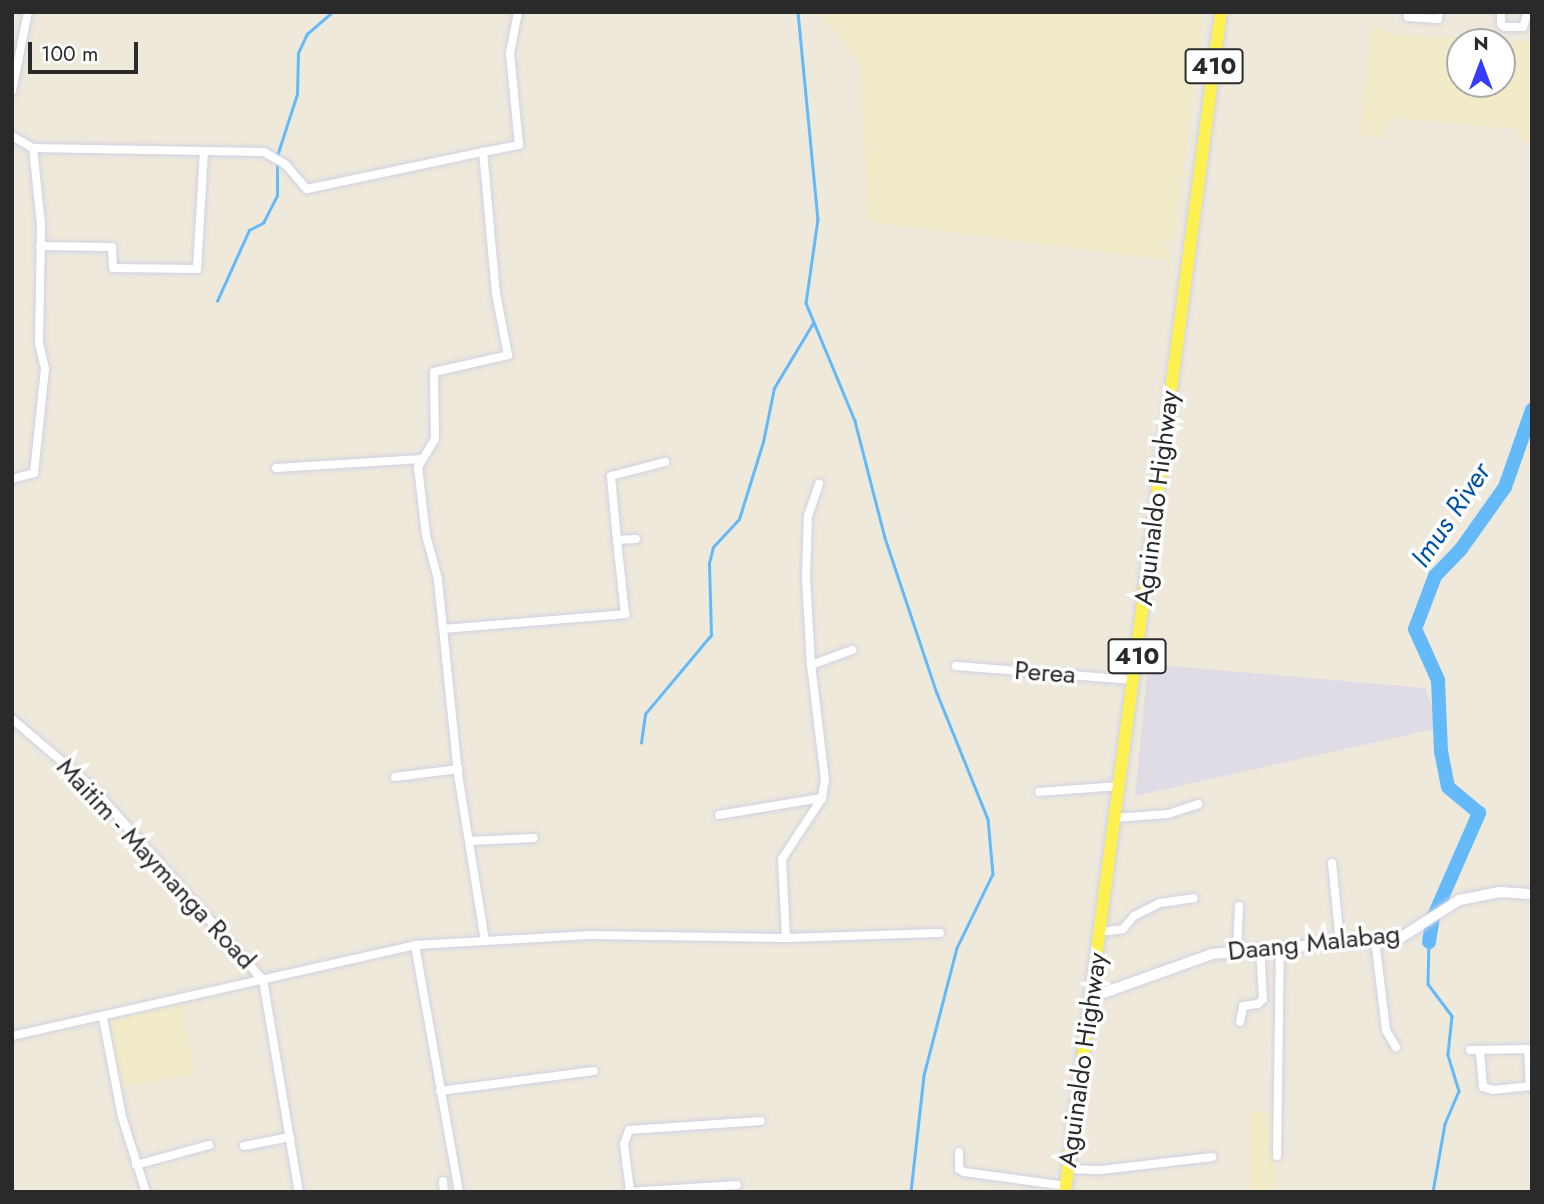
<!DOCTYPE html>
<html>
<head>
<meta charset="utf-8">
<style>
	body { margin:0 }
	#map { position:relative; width:1544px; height:1204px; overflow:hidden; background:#eee9db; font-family:Jost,sans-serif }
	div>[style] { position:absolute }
	.industrial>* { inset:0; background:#e0dce6 }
	.education>* { inset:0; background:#f1ebc9; transform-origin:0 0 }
	.stream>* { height:2.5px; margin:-1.25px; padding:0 1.25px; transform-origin:1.25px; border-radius:1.25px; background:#64b9f9 }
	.river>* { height:14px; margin:-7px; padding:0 7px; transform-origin:7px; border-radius:7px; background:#64b9f9 }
	.roads { filter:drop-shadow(0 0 2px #d0d1e5) drop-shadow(0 0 2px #d0d1e5) }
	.minor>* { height:8px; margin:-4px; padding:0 4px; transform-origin:4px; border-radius:4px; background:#fff }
	.tertiary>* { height:10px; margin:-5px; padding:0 5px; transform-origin:5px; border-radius:5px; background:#fff }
	.primary>* { height:12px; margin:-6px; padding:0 6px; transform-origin:6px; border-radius:6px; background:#fdf151 }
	span { translate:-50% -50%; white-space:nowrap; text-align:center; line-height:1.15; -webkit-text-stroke:7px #fff; paint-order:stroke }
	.shield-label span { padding:2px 5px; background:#fff; border:2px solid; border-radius:5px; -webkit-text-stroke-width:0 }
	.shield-label { font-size:24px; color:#2a2a2a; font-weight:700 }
	.street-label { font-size:26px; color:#2a2a2a }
	.water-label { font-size:28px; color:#0153a8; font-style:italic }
	.frame { position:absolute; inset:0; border:14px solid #2a2a2a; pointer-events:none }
	.north { position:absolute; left:1446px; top:28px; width:70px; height:70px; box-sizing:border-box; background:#fff; border:2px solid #aaa; border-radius:50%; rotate:0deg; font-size:19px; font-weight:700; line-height:28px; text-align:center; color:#2a2a2a }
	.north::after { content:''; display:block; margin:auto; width:24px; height:32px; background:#373bff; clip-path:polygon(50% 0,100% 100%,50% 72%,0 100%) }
	.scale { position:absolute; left:28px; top:42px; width:110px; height:32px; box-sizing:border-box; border:4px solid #2a2a2a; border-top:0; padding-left:9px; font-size:21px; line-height:24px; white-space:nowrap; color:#2a2a2a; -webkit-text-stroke:5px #fff; paint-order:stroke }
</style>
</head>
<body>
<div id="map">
	<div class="industrial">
		<div style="clip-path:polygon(1148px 664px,1425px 688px,1439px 728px,1135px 796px)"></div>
	</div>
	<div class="education">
		<div style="clip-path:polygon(818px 12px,1203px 15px,1174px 240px,1164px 239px,1170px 261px,868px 222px,860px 64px)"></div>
		<div style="clip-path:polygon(evenodd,1372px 24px,1389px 34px,1532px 42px,1532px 142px,1523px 141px,1516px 129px,1394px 118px,1387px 123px,1383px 139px,1359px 135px,1372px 24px,1460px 42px,1502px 42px,1502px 84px,1460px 84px,1460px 42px)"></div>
		<div style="left:181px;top:1003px;width:72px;height:79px;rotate:79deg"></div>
		<div style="left:1249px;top:1112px;width:27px;height:80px"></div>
	</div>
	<div class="stream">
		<div style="left:798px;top:12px;width:208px;rotate:84.5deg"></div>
		<div style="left:818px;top:219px;width:85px;rotate:98.1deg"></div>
		<div style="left:806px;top:303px;width:128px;rotate:67.4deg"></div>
		<div style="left:855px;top:421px;width:121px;rotate:75.6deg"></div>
		<div style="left:885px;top:538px;width:163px;rotate:71.5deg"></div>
		<div style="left:937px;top:693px;width:136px;rotate:68deg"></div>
		<div style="left:988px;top:819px;width:55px;rotate:84.8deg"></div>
		<div style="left:993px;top:874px;width:82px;rotate:115.9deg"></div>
		<div style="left:957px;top:948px;width:132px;rotate:104.5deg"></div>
		<div style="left:924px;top:1076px;width:117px;rotate:96.4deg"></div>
		<div style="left:217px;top:301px;width:78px;rotate:-65.7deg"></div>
		<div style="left:249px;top:230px;width:16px;rotate:-27deg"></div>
		<div style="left:263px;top:223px;width:30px;rotate:-63deg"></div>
		<div style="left:277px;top:196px;width:40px;rotate:-90deg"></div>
		<div style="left:277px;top:156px;width:65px;rotate:-72.1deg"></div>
		<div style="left:297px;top:94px;width:41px;rotate:-88.6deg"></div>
		<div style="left:298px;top:53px;width:21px;rotate:-65deg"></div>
		<div style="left:307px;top:34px;width:33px;rotate:-41deg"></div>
		<div style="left:641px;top:743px;width:29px;rotate:-82deg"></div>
		<div style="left:645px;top:714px;width:103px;rotate:-50.1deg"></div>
		<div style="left:711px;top:635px;width:72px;rotate:-91.6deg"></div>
		<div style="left:709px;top:563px;width:16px;rotate:-76deg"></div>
		<div style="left:713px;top:547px;width:38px;rotate:-47deg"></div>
		<div style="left:739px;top:519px;width:81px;rotate:-72.7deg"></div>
		<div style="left:763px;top:442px;width:55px;rotate:-78.5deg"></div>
		<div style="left:774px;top:388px;width:76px;rotate:-59deg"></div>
		<div style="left:1429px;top:942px;width:42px;rotate:91.4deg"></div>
		<div style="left:1428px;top:984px;width:40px;rotate:53deg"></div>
		<div style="left:1452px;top:1016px;width:39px;rotate:96deg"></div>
		<div style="left:1448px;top:1055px;width:38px;rotate:73deg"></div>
		<div style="left:1459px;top:1091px;width:36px;rotate:113deg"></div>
		<div style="left:1445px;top:1124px;width:69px;rotate:100deg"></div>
	</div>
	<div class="river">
		<div style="left:1429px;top:942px;width:24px;rotate:-81deg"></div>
		<div style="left:1433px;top:918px;width:115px;rotate:-66.3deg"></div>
		<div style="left:1479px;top:813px;width:40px;rotate:-140deg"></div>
		<div style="left:1448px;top:787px;width:36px;rotate:-101deg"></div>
		<div style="left:1441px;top:752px;width:72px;rotate:-92.4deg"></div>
		<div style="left:1438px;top:680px;width:56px;rotate:-114.3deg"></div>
		<div style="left:1415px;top:629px;width:57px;rotate:-69.3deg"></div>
		<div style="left:1435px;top:576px;width:37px;rotate:-46deg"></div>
		<div style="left:1461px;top:549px;width:76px;rotate:-54.6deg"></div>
		<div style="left:1505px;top:487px;width:82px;rotate:-70.7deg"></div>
	</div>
	<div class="roads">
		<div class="minor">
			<div style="left:1408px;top:12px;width:5px;rotate:90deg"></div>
			<div style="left:1408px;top:17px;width:30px;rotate:4deg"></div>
			<div style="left:1438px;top:19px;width:7px;rotate:-82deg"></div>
			<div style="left:1501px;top:12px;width:12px;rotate:90deg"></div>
			<div style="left:1501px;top:24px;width:5px;rotate:37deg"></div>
			<div style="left:1505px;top:27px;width:18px"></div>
			<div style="left:1523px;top:27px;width:16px;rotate:-72deg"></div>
			<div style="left:12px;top:91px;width:81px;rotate:-78.6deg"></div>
			<div style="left:12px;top:136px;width:24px;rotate:30deg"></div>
			<div style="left:33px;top:148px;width:231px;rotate:1deg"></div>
			<div style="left:264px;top:152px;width:24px;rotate:30deg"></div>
			<div style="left:285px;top:164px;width:33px;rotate:49deg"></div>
			<div style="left:307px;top:189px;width:180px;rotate:-11.9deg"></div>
			<div style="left:40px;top:246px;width:72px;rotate:0.8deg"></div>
			<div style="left:112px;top:247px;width:21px;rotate:87deg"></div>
			<div style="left:113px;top:268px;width:84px;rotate:0.7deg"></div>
			<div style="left:197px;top:269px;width:118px;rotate:-86.6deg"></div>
			<div style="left:276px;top:468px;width:146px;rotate:-3.5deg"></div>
			<div style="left:12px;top:479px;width:23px;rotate:-15deg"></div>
			<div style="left:34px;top:473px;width:105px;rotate:-84deg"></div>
			<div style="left:45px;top:369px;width:27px;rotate:-103deg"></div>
			<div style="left:39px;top:343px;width:118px;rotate:-89deg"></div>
			<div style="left:41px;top:225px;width:77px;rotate:-95.9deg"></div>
			<div style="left:617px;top:540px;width:64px;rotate:-95.4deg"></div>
			<div style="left:611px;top:476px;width:56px;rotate:-14.5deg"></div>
			<div style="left:444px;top:629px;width:182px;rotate:-4.7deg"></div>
			<div style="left:625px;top:614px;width:74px;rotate:-96.2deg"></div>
			<div style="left:617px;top:540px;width:19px;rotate:-3deg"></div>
			<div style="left:811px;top:665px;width:44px;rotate:-20.1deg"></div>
			<div style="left:956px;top:666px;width:178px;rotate:4.5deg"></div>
			<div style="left:12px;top:719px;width:105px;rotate:40.4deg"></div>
			<div style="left:92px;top:787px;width:258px;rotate:48.5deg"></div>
			<div style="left:263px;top:980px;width:215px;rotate:80.4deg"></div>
			<div style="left:395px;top:777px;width:64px;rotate:-7.2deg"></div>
			<div style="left:1039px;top:792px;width:80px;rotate:-4.3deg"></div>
			<div style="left:719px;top:815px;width:104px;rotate:-9.4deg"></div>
			<div style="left:1115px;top:818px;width:53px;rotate:-4.3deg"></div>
			<div style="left:1168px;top:814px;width:32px;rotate:-18deg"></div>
			<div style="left:469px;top:841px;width:65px;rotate:-2.6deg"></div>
			<div style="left:1332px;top:863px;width:79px;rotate:84.2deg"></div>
			<div style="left:1100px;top:932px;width:23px;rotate:-7deg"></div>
			<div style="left:1123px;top:929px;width:17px;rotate:-50deg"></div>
			<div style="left:1134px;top:916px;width:29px;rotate:-27deg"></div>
			<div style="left:1160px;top:903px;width:34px;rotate:-8deg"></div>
			<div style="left:786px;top:938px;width:79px;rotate:-92.9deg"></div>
			<div style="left:782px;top:859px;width:73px;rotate:-56.7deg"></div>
			<div style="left:822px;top:798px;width:18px;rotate:-81deg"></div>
			<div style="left:825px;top:780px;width:116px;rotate:-96.9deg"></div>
			<div style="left:811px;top:665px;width:87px;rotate:-93.3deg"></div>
			<div style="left:806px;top:578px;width:62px;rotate:-88.2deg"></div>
			<div style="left:808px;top:516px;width:34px;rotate:-71deg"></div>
			<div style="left:1375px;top:940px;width:91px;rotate:83deg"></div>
			<div style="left:1386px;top:1030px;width:20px;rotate:60deg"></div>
			<div style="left:485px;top:941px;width:169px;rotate:-99.2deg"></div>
			<div style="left:458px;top:774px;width:196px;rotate:-95.9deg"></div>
			<div style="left:438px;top:579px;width:46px;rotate:-105.3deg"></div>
			<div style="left:426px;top:535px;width:68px;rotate:-96.7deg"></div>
			<div style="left:418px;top:467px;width:33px;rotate:-59deg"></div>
			<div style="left:435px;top:439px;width:67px;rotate:-90.9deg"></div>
			<div style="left:434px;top:372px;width:76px;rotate:-12.9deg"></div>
			<div style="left:508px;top:355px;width:62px;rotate:-101.1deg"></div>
			<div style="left:496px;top:294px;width:143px;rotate:-95.2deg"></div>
			<div style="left:483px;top:152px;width:37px;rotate:-11deg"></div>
			<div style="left:519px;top:145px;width:92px;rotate:-95.6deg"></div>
			<div style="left:510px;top:53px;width:42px;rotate:-79deg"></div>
			<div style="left:415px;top:945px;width:251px;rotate:79.9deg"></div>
			<div style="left:1237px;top:949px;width:43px;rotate:-87.3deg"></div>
			<div style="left:103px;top:1018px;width:101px;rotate:79.1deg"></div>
			<div style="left:122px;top:1117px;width:79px;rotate:72.3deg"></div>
			<div style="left:1240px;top:1022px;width:16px;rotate:-79deg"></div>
			<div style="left:1243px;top:1006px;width:15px;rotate:-8deg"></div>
			<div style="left:1258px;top:1004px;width:7px;rotate:-45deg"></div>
			<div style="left:1263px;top:999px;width:50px;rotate:-93.4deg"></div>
			<div style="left:12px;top:1036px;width:413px;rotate:-12.7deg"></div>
			<div style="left:415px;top:945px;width:175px;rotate:-3.3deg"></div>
			<div style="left:590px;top:935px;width:196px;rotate:0.9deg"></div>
			<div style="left:786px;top:938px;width:154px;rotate:-1.9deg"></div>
			<div style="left:1470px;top:1050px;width:62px;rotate:-0.9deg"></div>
			<div style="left:1480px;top:1052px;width:35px;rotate:85deg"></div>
			<div style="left:1483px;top:1087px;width:10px;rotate:17deg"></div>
			<div style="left:1493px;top:1090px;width:37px;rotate:-6deg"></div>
			<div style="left:1530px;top:1086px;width:37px;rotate:-93deg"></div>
			<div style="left:440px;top:1091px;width:155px;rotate:-7.4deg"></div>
			<div style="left:244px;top:1146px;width:47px;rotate:-11.1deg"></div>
			<div style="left:959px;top:1152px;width:17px;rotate:90deg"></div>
			<div style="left:959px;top:1169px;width:6px;rotate:31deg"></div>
			<div style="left:964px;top:1172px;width:103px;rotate:7.8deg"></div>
			<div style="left:1277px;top:1156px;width:209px;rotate:-89.2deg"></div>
			<div style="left:136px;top:1165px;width:76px;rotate:-15.3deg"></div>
			<div style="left:1068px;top:1169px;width:33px;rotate:2deg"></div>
			<div style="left:1101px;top:1170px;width:112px;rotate:-6.7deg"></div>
			<div style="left:443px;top:1181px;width:11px;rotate:85deg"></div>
			<div style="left:630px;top:1191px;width:47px;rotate:-97.3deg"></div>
			<div style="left:624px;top:1144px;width:15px;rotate:-70deg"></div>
			<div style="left:629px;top:1130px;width:132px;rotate:-3.9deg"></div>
			<div style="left:628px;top:1192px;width:109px;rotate:-3.7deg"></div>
		</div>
		<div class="tertiary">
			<div style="left:1092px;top:997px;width:127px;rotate:-19.7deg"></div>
			<div style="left:1212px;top:954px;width:189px;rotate:-4.9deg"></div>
			<div style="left:1400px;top:938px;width:70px;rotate:-32.8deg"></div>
			<div style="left:1459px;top:900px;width:42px;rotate:-11deg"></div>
			<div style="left:1500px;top:892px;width:32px;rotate:4deg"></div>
		</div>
		<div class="primary">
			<div style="left:1065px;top:1192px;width:1190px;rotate:-82.47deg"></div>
		</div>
	</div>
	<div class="shield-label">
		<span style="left:1214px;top:66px">410</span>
		<span style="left:1137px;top:656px">410</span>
	</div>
	<div class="street-label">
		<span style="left:1157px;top:498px;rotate:-83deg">Aguinaldo Highway</span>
		<span style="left:1045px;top:673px;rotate:4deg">Perea</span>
		<span style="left:156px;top:864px;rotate:47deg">Maitim - Maymanga Road</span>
		<span style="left:1314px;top:943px;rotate:-6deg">Daang Malabag</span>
		<span style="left:1083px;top:1060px;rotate:-82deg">Aguinaldo Highway</span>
	</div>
	<div class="water-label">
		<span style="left:1451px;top:515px;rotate:-56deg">Imus River</span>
	</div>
	<div class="frame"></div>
	<div class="north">N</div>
	<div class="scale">100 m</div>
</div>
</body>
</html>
